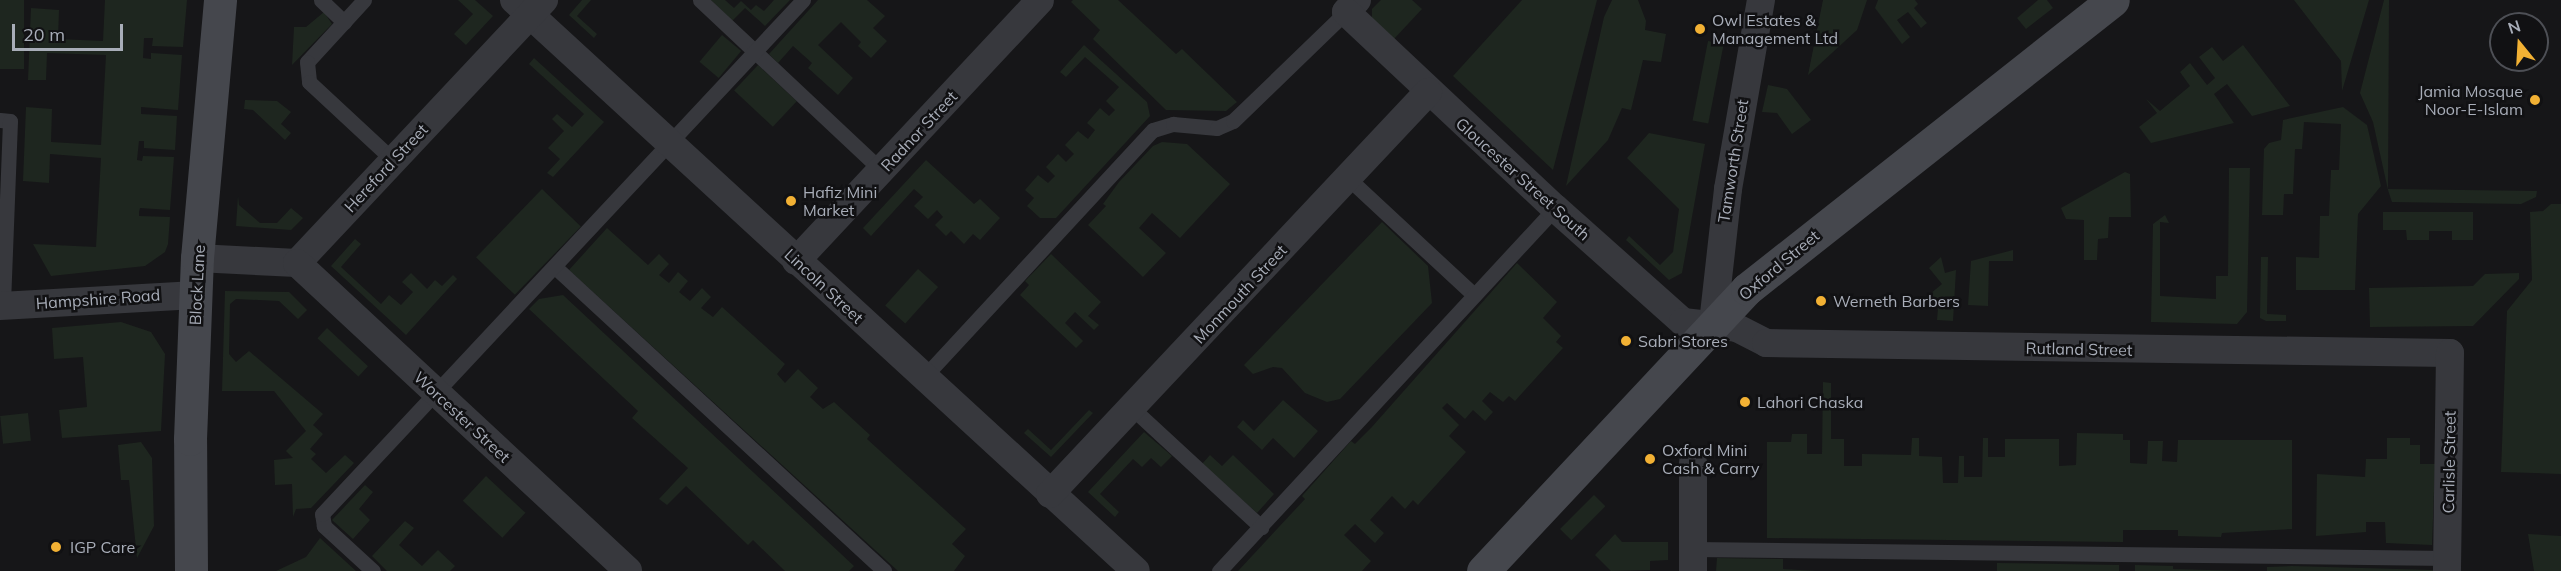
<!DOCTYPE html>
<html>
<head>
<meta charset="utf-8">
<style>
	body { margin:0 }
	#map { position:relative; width:2561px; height:571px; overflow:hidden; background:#161618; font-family:Mulish,sans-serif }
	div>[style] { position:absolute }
	.green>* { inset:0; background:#1e261f; transform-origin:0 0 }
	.lane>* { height:15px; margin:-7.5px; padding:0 7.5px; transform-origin:7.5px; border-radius:7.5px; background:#37383d }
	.street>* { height:28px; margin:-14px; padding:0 14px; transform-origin:14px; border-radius:14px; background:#37383d }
	.secondary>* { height:33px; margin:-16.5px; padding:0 16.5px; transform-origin:16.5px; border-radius:16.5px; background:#45474d }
	.dots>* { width:16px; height:16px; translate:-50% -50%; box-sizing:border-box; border:3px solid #111113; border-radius:50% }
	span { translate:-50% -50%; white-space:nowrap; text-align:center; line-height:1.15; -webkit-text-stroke:5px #111113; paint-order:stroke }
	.poi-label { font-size:16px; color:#a8adb8 }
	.left { translate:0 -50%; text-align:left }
	.right { translate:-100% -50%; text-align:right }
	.street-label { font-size:16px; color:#a8adb8 }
	.north { position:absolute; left:2489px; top:12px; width:60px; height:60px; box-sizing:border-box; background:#111113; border:2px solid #4d4f55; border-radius:50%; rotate:342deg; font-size:16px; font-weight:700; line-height:24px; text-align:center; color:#a8adb8 }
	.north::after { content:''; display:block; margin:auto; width:21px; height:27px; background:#f2b134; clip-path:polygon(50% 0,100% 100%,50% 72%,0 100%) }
	.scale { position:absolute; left:12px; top:24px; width:111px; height:27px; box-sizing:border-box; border:3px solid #a8adb8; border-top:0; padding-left:8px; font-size:18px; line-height:21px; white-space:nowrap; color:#a8adb8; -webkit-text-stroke:4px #111113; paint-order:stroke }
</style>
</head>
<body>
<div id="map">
	<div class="green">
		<div style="left:0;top:0;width:24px;height:69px"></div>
		<div style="clip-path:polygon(105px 0,187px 0,183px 47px,152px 46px,153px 38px,144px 38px,143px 58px,151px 59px,151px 53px,182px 55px,178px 110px,141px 107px,141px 114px,177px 116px,175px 150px,144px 148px,144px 141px,139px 141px,137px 160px,142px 161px,143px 156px,174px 157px,170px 210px,140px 208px,139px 212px,139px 216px,170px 217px,168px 244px,165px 252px,145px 266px,51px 276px,33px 244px,96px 247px,101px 158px,50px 154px,49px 183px,23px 181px,26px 107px,52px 109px,51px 142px,101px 145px,106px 55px,47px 53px,46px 80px,28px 80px,31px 8px,59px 10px,58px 39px,103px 41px)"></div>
		<div style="clip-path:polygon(458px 0,475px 0,493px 16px,466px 45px,454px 34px,473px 14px)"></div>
		<div style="clip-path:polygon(582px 0,591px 0,577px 16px,597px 34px,594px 38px,569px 15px)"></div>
		<div style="clip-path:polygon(711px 0,725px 0,734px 8px,741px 1px,751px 10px,756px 5px,764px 11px,774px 0,790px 0,765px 26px,745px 8px,732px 21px)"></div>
		<div style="clip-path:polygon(818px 0,867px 0,885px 16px,873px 28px,887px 41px,871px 58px,858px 46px,861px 42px,841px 22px,818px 45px,853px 78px,838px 95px,808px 68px,812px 63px,793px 46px,778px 63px,769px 54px)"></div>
		<div style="clip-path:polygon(1073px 0,1118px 0,1176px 54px,1182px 49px,1237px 102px,1226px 111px,1166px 110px,1093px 39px,1100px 30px,1071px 2px)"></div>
		<div style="clip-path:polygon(1381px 0,1412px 0,1422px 9px,1393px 40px,1372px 20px,1372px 9px)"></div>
		<div style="clip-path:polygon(1522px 0,1597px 0,1553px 170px,1453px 76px)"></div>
		<div style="clip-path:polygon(1612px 0,1638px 0,1646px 21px,1645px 30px,1666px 34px,1661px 62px,1643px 60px,1631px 110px,1622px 108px,1608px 140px,1566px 186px,1604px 17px)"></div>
		<div style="clip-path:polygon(1823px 0,1867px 0,1857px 30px,1808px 75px)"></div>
		<div style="clip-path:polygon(1878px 0,1915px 0,1918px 4px,1914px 8px,1927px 23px,1921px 28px,1908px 12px,1897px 20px,1910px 37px,1902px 44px,1875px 8px)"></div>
		<div style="clip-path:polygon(2038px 0,2047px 0,2053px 8px,2026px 29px,2017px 18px)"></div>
		<div style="clip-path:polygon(2294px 0,2369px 0,2342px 91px,2341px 61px)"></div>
		<div style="clip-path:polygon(2384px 0,2389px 0,2388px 189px,2537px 191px,2536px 197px,2521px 204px,2392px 202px,2388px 190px,2373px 122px,2360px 93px)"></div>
		<div style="clip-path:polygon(324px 12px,332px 24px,292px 65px,294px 27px,306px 27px)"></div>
		<div style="left:722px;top:35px;width:25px;height:35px;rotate:40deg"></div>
		<div style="left:1708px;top:41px;width:16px;height:81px;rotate:11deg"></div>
		<div style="clip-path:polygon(1084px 45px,1147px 102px,1150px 116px,1056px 218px,1040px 218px,1027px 206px,1034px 198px,1025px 190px,1038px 175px,1048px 183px,1055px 176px,1046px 167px,1058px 154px,1066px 162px,1074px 154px,1065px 145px,1078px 131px,1088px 139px,1095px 130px,1087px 123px,1100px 108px,1109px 116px,1115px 110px,1106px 101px,1119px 87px,1085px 57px,1066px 77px,1060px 72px)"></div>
		<div style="clip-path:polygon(2243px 45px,2290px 106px,2252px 116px,2227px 84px,2214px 94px,2234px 123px,2151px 143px,2139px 127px,2157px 113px,2146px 99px,2160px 111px,2190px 86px,2180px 72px,2190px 63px,2207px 85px,2215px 78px,2199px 57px,2212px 47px,2223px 61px)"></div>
		<div style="clip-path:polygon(534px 58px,604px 122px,553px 177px,547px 173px,560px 159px,548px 148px,564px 131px,552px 119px,557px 114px,572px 127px,584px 114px,529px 64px)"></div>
		<div style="left:758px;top:65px;width:53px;height:35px;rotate:43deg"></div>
		<div style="clip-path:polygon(1768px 85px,1787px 89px,1811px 120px,1792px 134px,1777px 113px,1762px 112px)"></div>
		<div style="clip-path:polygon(245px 100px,277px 101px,291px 112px,281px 124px,291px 133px,285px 140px,253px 110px,244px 109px)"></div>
		<div style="clip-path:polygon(2343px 107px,2367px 125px,2381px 186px,2358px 214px,2355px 290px,2296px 290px,2296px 257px,2319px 258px,2320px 216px,2329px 216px,2331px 170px,2339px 170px,2341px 124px,2304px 122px,2302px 149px,2295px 149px,2293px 194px,2284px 194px,2283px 215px,2262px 215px,2264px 149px,2269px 143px,2281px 140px,2283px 120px)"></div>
		<div style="clip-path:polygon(1649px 133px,1705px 144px,1682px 273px,1669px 280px,1626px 240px,1629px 236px,1660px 265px,1673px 252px,1679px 209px,1627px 158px)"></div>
		<div style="clip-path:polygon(1162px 142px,1187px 144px,1230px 184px,1180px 238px,1152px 213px,1139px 228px,1166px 253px,1143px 277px,1088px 225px,1106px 206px,1103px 204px,1119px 182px,1153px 146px)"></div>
		<div style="clip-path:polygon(926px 160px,974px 204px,980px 199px,1000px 218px,980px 240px,973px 234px,964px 244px,951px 231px,946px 236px,935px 225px,943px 217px,937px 210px,928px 219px,914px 206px,923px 197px,914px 189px,871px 236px,863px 228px)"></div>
		<div style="clip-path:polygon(2229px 168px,2250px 168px,2247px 312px,2237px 324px,2151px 322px,2153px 224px,2165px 215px,2169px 223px,2160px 222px,2160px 296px,2216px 299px,2216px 276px,2228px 276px)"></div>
		<div style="clip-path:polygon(2125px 172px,2130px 174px,2131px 217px,2109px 217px,2108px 238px,2098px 239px,2097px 260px,2084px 260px,2084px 220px,2066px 219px,2061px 208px)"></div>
		<div style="left:542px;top:189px;width:54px;height:95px;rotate:44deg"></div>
		<div style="clip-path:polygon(238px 196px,239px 205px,260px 223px,277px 223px,291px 208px,303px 218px,291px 230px,236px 226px)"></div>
		<div style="clip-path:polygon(2551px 204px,2561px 204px,2561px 474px,2501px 472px,2507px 311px,2532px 280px,2530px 212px,2543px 211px)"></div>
		<div style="clip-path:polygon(2383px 212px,2473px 212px,2473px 240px,2452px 240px,2452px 231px,2429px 231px,2429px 240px,2407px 240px,2406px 230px,2383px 230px)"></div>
		<div style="clip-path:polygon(1382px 222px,1428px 266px,1432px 303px,1340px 399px,1327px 402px,1305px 393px,1282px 368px,1273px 367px,1253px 374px,1244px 365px)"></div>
		<div style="clip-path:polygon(607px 228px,648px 265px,659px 254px,669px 264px,659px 275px,669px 283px,678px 272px,688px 281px,679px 292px,690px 301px,702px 288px,711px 297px,701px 308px,713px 317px,722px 307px,785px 364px,777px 374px,785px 383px,798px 369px,818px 388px,810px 397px,823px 409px,834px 402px,870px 435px,867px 439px,966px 529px,952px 544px,965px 556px,954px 571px,898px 571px,569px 270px)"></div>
		<div style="clip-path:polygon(355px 239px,361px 244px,341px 267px,381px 304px,389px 295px,401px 305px,413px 292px,402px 282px,411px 273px,427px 289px,435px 280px,442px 286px,453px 275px,457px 279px,406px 335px,331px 266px)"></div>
		<div style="clip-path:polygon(2013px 250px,2013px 261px,1989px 261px,1988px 306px,1968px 305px,1971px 261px)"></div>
		<div style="clip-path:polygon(1051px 254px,1101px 302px,1088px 316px,1099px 325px,1094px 330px,1075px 312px,1065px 323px,1083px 341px,1076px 348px,1020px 295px,1029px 285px,1025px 281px)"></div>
		<div style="clip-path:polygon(1941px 257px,1945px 273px,1956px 270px,1953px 321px,1937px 320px,1938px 309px,1930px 294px,1942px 284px,1929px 268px)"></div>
		<div style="clip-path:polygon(2261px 257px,2268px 257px,2267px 314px,2286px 315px,2286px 321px,2266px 321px,2260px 318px)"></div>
		<div style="clip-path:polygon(1517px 263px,1557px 302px,1543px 318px,1561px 336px,1556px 342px,1563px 348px,1515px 401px,1509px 396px,1503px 402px,1490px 392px,1482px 401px,1493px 412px,1485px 421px,1473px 410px,1465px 419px,1447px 403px,1442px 408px,1459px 425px,1449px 436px,1466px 452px,1418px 505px,1413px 500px,1405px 509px,1392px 496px,1370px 520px,1384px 533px,1375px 543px,1355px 524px,1344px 535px,1371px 561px,1362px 571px,1238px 571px,1305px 499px,1302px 496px,1351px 441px,1355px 444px,1371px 428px)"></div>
		<div style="left:918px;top:269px;width:27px;height:49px;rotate:42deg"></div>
		<div style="clip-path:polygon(2519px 273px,2519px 279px,2473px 326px,2370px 327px,2369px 288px,2473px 286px,2485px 274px)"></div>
		<div style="clip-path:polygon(225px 291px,289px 292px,307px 310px,298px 319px,279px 301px,236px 299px,230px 304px,229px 354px,236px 362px,249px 351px,323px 414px,313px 425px,323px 434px,310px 449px,316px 454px,311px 459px,326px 473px,345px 455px,354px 463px,311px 508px,296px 509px,293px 517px,292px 484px,275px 485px,274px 460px,293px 458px,286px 451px,306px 431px,274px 391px,222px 391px)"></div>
		<div style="clip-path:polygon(563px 295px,854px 566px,849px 571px,785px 571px,753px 540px,748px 545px,686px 486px,667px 505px,659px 499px,688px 468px,632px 418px,638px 411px,529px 309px,539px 299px)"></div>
		<div style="clip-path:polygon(121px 322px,151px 332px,165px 354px,161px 431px,62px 438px,59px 410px,87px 407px,83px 357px,54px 359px,52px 328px)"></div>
		<div style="left:327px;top:328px;width:56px;height:14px;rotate:43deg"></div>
		<div style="clip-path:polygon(1823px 382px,1831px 383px,1831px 439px,1844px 439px,1844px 466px,1862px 466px,1862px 454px,1911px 455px,1912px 438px,1919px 438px,1919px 456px,1942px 457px,1943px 483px,1958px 483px,1959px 456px,1964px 456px,1964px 477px,1982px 477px,1983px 438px,1988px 438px,1988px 457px,2005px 457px,2005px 439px,2059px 439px,2059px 466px,2076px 465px,2077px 433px,2123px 434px,2123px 440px,2130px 440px,2130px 463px,2147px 464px,2148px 441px,2163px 441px,2162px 461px,2177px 462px,2178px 440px,2292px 440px,2292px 529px,2222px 533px,2221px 537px,2178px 536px,2178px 530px,2123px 530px,2123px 542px,1767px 538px,1767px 442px,1791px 442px,1792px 434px,1807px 434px,1807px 454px,1822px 454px)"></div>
		<div style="clip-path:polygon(1283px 400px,1318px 431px,1294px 458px,1273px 438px,1262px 450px,1237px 427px,1243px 420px,1254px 431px)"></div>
		<div style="clip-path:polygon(1089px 410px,1093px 413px,1051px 457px,1024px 433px,1028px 429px,1051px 450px)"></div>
		<div style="left:28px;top:413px;width:28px;height:28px;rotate:84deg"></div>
		<div style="clip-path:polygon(1144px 432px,1172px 456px,1161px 467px,1151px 458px,1142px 467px,1133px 459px,1100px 494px,1119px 512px,1115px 517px,1088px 492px)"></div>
		<div style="clip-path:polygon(2387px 438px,2410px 438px,2410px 445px,2420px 445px,2420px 464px,2435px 464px,2432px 545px,2386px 543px,2385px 522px,2366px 522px,2366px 532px,2316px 536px,2317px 474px,2365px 477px,2366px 459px,2387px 459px)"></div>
		<div style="clip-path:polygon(141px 442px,152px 458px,154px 526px,137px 558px,129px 480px,121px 480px,118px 445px)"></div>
		<div style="clip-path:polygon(1210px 455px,1222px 466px,1233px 455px,1274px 494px,1257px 513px,1202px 464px)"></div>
		<div style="left:486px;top:476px;width:54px;height:34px;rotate:43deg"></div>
		<div style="clip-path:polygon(365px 485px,373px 492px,359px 509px,370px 520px,353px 539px,332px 520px)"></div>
		<div style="left:1594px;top:495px;width:16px;height:48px;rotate:45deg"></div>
		<div style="clip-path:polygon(405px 521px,414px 528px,399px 545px,422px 566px,438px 550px,455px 566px,450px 571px,387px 571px,372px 556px)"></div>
		<div style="clip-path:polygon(1615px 534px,1622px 542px,1668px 542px,1668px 560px,1650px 561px,1650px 570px,1611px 571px,1595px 555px)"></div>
		<div style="clip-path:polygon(2528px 534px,2561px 536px,2561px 571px,2534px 571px)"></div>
		<div style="clip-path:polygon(320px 538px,356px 571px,276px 571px,306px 557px)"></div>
		<div style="clip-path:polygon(1717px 558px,1783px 559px,1783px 569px,1817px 571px,1716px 571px)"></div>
		<div style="clip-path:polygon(1997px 563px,2119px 565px,2119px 571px,1997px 571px)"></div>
		<div style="clip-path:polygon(2135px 565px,2173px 566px,2173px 569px,2244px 571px,2135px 571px)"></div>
		<div style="clip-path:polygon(2292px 566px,2433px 570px,2433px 571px,2267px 571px,2267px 567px)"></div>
	</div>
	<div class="lane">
		<div style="left:321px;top:0;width:32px;rotate:44deg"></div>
		<div style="left:364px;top:0;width:84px;rotate:132.6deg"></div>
		<div style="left:307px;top:62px;width:20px;rotate:84deg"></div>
		<div style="left:309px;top:82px;width:115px;rotate:42.9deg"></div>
		<div style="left:700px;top:0;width:250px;rotate:43.2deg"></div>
		<div style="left:0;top:120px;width:10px;rotate:6deg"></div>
		<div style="left:10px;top:121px;width:185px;rotate:92.2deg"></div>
		<div style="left:1348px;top:178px;width:172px;rotate:42.9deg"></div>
		<div style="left:555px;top:267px;width:448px;rotate:42.7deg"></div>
		<div style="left:923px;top:378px;width:338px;rotate:-47.2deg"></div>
		<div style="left:1153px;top:130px;width:21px;rotate:-17deg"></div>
		<div style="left:1173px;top:124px;width:44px;rotate:5.2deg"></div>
		<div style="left:1217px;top:128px;width:17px;rotate:-24deg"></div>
		<div style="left:1233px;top:121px;width:157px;rotate:-44deg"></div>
		<div style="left:1132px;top:408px;width:176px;rotate:42.7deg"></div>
		<div style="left:1693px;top:549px;width:755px;rotate:0.68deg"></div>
		<div style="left:373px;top:571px;width:67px;rotate:-137.4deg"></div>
		<div style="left:324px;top:526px;width:12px;rotate:-99deg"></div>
		<div style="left:322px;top:514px;width:704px;rotate:-46.9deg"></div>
		<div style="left:1219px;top:571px;width:495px;rotate:-47.2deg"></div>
	</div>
	<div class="street">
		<div style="left:514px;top:0;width:844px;rotate:42.55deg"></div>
		<div style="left:1357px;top:0;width:16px;rotate:133deg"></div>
		<div style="left:1346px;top:12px;width:287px;rotate:43.2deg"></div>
		<div style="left:1555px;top:208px;width:171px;rotate:41.7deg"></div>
		<div style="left:1683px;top:322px;width:54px;rotate:6.3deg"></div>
		<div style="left:1737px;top:328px;width:33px;rotate:27deg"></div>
		<div style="left:1766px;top:343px;width:684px;rotate:0.84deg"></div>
		<div style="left:2450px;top:353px;width:218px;rotate:90.8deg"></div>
		<div style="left:197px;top:258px;width:100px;rotate:2.9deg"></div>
		<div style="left:297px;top:263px;width:361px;rotate:-46.8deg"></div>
		<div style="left:796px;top:261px;width:357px;rotate:-46.9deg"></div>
		<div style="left:297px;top:263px;width:452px;rotate:42.9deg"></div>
		<div style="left:0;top:306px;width:196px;rotate:-3.2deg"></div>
		<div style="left:1713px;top:323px;width:135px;rotate:-83.6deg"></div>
		<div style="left:1728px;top:189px;width:192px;rotate:-80.1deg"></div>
		<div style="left:1050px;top:494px;width:552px;rotate:-46.76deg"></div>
		<div style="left:1693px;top:571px;width:108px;rotate:-90deg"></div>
	</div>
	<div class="secondary">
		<div style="left:191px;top:571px;width:132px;rotate:-90.4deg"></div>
		<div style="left:190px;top:439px;width:181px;rotate:-87.8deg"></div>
		<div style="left:197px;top:258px;width:259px;rotate:-84.9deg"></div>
		<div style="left:1483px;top:571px;width:386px;rotate:-46.9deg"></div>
		<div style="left:1747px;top:289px;width:466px;rotate:-38.3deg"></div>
	</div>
	<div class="dots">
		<div style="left:1700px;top:29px;background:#f2b134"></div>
		<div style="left:2535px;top:100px;background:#f2b134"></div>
		<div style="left:791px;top:201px;background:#f2b134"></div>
		<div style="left:1821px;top:301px;background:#f2b134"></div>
		<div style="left:1626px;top:341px;background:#f2b134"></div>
		<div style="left:1745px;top:402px;background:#f2b134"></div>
		<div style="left:1650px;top:459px;background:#f2b134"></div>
		<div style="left:56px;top:547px;background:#f2b134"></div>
	</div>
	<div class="poi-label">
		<span class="left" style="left:1712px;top:29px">Owl Estates &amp;<br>Management Ltd</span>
		<span class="right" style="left:2523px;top:100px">Jamia Mosque<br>Noor-E-Islam</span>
		<span class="left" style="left:803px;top:201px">Hafiz Mini<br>Market</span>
		<span class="left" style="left:1833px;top:301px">Werneth Barbers</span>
		<span class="left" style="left:1638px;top:341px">Sabri Stores</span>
		<span class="left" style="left:1757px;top:402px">Lahori Chaska</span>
		<span class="left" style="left:1662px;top:459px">Oxford Mini<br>Cash &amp; Carry</span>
		<span class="left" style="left:70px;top:547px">IGP Care</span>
	</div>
	<div class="street-label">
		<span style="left:919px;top:131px;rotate:-47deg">Radnor Street</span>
		<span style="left:1733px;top:161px;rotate:-81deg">Tamworth Street</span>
		<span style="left:386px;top:168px;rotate:-47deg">Hereford Street</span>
		<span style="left:1523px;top:179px;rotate:42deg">Gloucester Street South</span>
		<span style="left:1779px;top:265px;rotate:-40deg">Oxford Street</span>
		<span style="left:197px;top:285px;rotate:-87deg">Block Lane</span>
		<span style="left:824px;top:286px;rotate:43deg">Lincoln Street</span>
		<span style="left:1240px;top:294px;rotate:-47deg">Monmouth Street</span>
		<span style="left:98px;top:299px;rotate:-4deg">Hampshire Road</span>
		<span style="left:2079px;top:349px;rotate:1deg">Rutland Street</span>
		<span style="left:462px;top:417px;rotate:43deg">Worcester Street</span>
		<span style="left:2449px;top:462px;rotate:-89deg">Carlisle Street</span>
	</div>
	<div class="north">N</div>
	<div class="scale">20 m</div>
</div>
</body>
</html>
